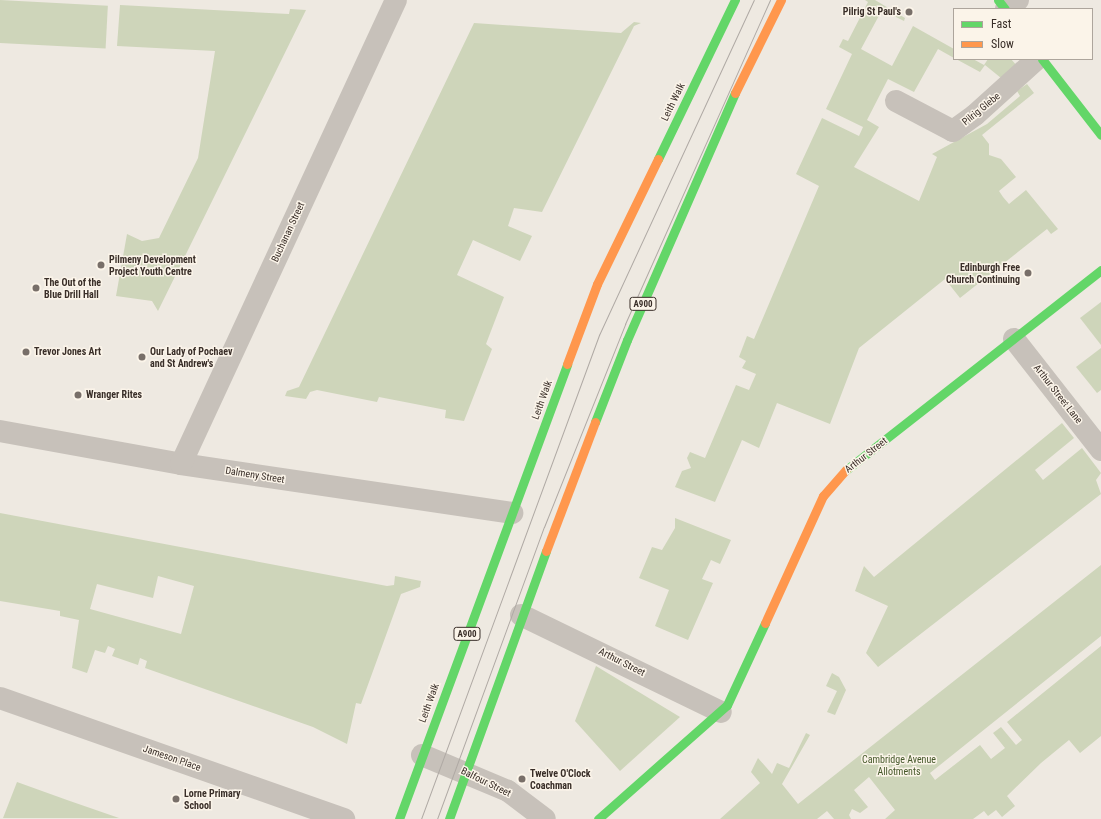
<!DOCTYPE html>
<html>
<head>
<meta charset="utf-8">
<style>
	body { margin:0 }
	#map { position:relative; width:1101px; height:819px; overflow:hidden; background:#eee9e1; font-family:"Roboto Condensed",sans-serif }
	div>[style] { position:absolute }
	.green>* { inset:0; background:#ced5ba; transform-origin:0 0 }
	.street>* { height:22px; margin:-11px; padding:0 11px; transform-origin:11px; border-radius:11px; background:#c7c1ba }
	.fast>* { height:9px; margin:-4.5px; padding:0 4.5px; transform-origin:4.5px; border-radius:4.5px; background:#63d668 }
	.slow>* { height:9px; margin:-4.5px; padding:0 4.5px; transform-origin:4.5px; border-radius:4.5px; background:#ff974d }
	.tram>* { height:1px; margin:-0.5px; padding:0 0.5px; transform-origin:0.5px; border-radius:0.5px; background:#afa9a4 }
	.dots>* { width:11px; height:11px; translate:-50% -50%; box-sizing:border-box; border:2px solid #fbf4e9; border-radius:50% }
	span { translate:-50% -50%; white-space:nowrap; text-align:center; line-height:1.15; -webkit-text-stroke:3px #fbf4e9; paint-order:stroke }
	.shield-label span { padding:1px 3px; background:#fbf4e9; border:1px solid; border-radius:3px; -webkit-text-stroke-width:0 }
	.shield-label { font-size:9px; color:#392e28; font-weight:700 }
	.poi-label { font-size:10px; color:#392e28; font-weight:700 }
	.right { translate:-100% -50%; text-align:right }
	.left { translate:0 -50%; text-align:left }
	.street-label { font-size:10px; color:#392e28 }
	.park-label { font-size:10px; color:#45582a }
	.legend { position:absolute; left:953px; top:8px; width:140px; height:52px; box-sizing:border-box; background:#fbf4e9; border:1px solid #ada59c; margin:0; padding:5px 7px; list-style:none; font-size:12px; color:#392e28 }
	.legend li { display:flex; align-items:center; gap:8px; height:20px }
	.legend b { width:20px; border:1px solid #ada59c }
</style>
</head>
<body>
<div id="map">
	<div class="green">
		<div style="left:0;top:0;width:108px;height:43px;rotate:3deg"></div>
		<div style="clip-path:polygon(865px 0,875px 0,905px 18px,904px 21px,882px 10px,861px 49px,892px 66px,913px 26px,954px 49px,954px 58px,938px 49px,914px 92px,888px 79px,867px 120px,879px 127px,854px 167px,919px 201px,937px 157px,932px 154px,987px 124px,1020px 96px,1017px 91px,1027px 84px,1034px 93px,982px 135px,989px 144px,989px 155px,1001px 159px,1016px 177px,999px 191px,1003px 197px,1009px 204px,1026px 190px,1058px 229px,1051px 234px,1047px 229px,960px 298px,945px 279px,859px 348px,830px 424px,777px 403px,759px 448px,742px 440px,715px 502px,675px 487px,682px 471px,691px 468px,687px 458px,690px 452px,705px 458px,736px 385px,749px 390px,756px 374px,742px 368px,746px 361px,739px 357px,747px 336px,754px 339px,819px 186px,796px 174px,822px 118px,859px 136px,863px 127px,826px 109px,852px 54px,839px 47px,843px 39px,848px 41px,868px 2px)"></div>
		<div style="clip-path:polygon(120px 5px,289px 14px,290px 9px,306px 10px,158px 311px,152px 301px,116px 296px,127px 234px,142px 241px,159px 238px,198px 158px,215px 51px,117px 46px)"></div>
		<div style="clip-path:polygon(634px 22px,641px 23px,634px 26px,542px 212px,514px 208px,508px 226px,532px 236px,520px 261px,473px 240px,457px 275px,504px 297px,486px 344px,492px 349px,464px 421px,445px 418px,446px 410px,379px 397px,377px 402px,317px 390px,310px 392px,306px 399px,285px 396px,287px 391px,299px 387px,474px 23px,621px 33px)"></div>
		<div style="clip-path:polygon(956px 59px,973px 59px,984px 65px,988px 59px,1011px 59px,1017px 66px,1001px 78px,985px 65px,980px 72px)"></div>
		<div style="clip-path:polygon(1101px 302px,1101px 345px,1080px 318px)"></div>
		<div style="clip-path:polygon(1101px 348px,1101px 390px,1097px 393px,1076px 367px)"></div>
		<div style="clip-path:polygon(1062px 423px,1074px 438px,1035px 470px,1043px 480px,1082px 448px,1101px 473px,1096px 480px,1101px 494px,878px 667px,866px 653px,888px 606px,855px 591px,864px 566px,874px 577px)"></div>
		<div style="clip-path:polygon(evenodd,0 513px,387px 586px,394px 585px,395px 576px,421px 581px,420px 587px,401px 594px,361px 704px,356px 703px,347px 744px,313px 727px,145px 668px,147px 661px,140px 658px,138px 665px,112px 656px,115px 649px,108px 646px,105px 653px,95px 650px,87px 673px,72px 668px,79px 620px,60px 616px,60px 611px,0 601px,0 513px,158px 576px,194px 586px,181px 634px,90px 609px,97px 584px,153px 598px,158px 576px)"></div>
		<div style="clip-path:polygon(675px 518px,731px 540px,720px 564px,711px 560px,702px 579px,713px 583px,688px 640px,655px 626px,669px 590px,639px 578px,652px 547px,662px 550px,675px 528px)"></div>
		<div style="clip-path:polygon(1101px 565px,1101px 636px,930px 773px,935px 780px,980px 745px,991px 759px,1005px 748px,993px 733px,1001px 727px,1016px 745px,1022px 740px,1007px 722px,1101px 646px,1101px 736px,1080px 753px,1069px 740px,1041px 763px,1007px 796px,1015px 806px,1002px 817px,996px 810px,988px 816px,984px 811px,973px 819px,885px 819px,895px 810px,869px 777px,854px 790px,868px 807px,860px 813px,852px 809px,849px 815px,851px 819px,834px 819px,827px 811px,817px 819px,720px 819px,760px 783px,751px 772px,758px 758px,772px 774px,777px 763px,789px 768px,806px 733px,810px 735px,782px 784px,798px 804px)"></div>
		<div style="clip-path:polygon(596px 666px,680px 717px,620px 771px,575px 721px)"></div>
		<div style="clip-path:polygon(832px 673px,839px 677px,846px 690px,835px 715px,827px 712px,837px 691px,826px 686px)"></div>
		<div style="clip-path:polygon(17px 782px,67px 800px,119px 818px,3px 818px)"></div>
	</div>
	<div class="street">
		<div style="left:1006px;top:9px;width:15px;rotate:-37deg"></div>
		<div style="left:896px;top:101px;width:64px;rotate:27.8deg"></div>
		<div style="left:953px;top:131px;width:27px;rotate:-36deg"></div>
		<div style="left:975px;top:115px;width:84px;rotate:-42.1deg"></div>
		<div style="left:1014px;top:339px;width:141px;rotate:51.9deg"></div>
		<div style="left:0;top:431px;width:184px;rotate:10.3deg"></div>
		<div style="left:181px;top:464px;width:335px;rotate:8.4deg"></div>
		<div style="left:181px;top:464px;width:511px;rotate:-65.14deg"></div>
		<div style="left:521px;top:615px;width:222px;rotate:25.9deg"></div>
		<div style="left:0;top:698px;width:365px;rotate:19.4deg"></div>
		<div style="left:422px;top:755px;width:93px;rotate:22.7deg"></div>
		<div style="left:508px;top:791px;width:46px;rotate:37.1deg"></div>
	</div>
	<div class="fast">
		<div style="left:998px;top:0;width:11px;rotate:52deg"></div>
		<div style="left:1042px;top:59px;width:96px;rotate:52.2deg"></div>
		<div style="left:658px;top:159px;width:177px;rotate:-64.2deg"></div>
		<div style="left:595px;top:422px;width:88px;rotate:-68.7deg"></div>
		<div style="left:627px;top:340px;width:270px;rotate:-66.4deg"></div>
		<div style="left:846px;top:470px;width:324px;rotate:-38.1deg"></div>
		<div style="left:399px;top:819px;width:485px;rotate:-69.7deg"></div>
		<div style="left:449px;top:819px;width:285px;rotate:-70.1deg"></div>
		<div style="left:598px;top:819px;width:172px;rotate:-41.5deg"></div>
		<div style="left:727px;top:705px;width:90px;rotate:-65.1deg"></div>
	</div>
	<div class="slow">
		<div style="left:735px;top:93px;width:104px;rotate:-63.7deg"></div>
		<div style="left:567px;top:364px;width:85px;rotate:-69.4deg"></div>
		<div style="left:597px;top:284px;width:139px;rotate:-64deg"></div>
		<div style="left:546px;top:551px;width:138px;rotate:-69.2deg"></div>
		<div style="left:765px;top:623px;width:140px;rotate:-65.5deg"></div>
		<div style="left:823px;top:496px;width:35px;rotate:-49deg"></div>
	</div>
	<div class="tram">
		<div style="left:421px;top:819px;width:516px;rotate:-69.81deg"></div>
		<div style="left:599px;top:335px;width:369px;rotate:-65.2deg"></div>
		<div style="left:437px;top:819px;width:311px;rotate:-69.9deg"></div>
		<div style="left:544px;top:527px;width:219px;rotate:-68.2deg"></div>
		<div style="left:625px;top:324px;width:355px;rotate:-65.9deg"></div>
	</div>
	<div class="dots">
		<div style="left:909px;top:12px;background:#786f69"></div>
		<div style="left:101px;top:265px;background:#786f69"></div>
		<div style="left:1028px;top:273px;background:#786f69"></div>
		<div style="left:36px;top:288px;background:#786f69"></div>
		<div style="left:26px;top:352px;background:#786f69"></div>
		<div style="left:142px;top:357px;background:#786f69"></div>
		<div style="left:78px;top:395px;background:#786f69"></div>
		<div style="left:522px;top:779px;background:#786f69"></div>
		<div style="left:176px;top:799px;background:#786f69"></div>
	</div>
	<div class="shield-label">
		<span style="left:643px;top:304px">A900</span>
		<span style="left:467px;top:634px">A900</span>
	</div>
	<div class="poi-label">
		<span class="right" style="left:901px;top:12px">Pilrig St Paul's</span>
		<span class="left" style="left:109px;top:265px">Pilmeny Development<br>Project Youth Centre</span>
		<span class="right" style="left:1020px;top:273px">Edinburgh Free<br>Church Continuing</span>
		<span class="left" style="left:44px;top:288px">The Out of the<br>Blue Drill Hall</span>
		<span class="left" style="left:150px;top:357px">Our Lady of Pochaev<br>and St Andrew's</span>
		<span class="left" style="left:34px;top:352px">Trevor Jones Art</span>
		<span class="left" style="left:86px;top:395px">Wranger Rites</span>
		<span class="left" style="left:530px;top:779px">Twelve O'Clock<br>Coachman</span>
		<span class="left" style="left:184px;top:799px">Lorne Primary<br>School</span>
	</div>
	<div class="street-label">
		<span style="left:673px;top:102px;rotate:-64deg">Leith Walk</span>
		<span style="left:981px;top:109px;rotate:-39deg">Pilrig Glebe</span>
		<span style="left:288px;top:232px;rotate:-65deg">Buchanan Street</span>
		<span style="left:1058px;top:394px;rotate:52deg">Arthur Street Lane</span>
		<span style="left:542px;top:400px;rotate:-70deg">Leith Walk</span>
		<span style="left:866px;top:455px;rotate:-38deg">Arthur Street</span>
		<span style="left:255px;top:475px;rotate:9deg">Dalmeny Street</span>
		<span style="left:622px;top:662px;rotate:27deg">Arthur Street</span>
		<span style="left:429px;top:703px;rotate:-70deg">Leith Walk</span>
		<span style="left:172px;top:758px;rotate:19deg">Jameson Place</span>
		<span style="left:486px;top:782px;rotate:26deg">Balfour Street</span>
	</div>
	<div class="park-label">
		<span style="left:899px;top:765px">Cambridge Avenue<br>Allotments</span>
	</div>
	<ul class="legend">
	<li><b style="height:5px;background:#63d668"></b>Fast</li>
	<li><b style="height:5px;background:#ff974d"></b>Slow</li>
	</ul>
</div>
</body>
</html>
